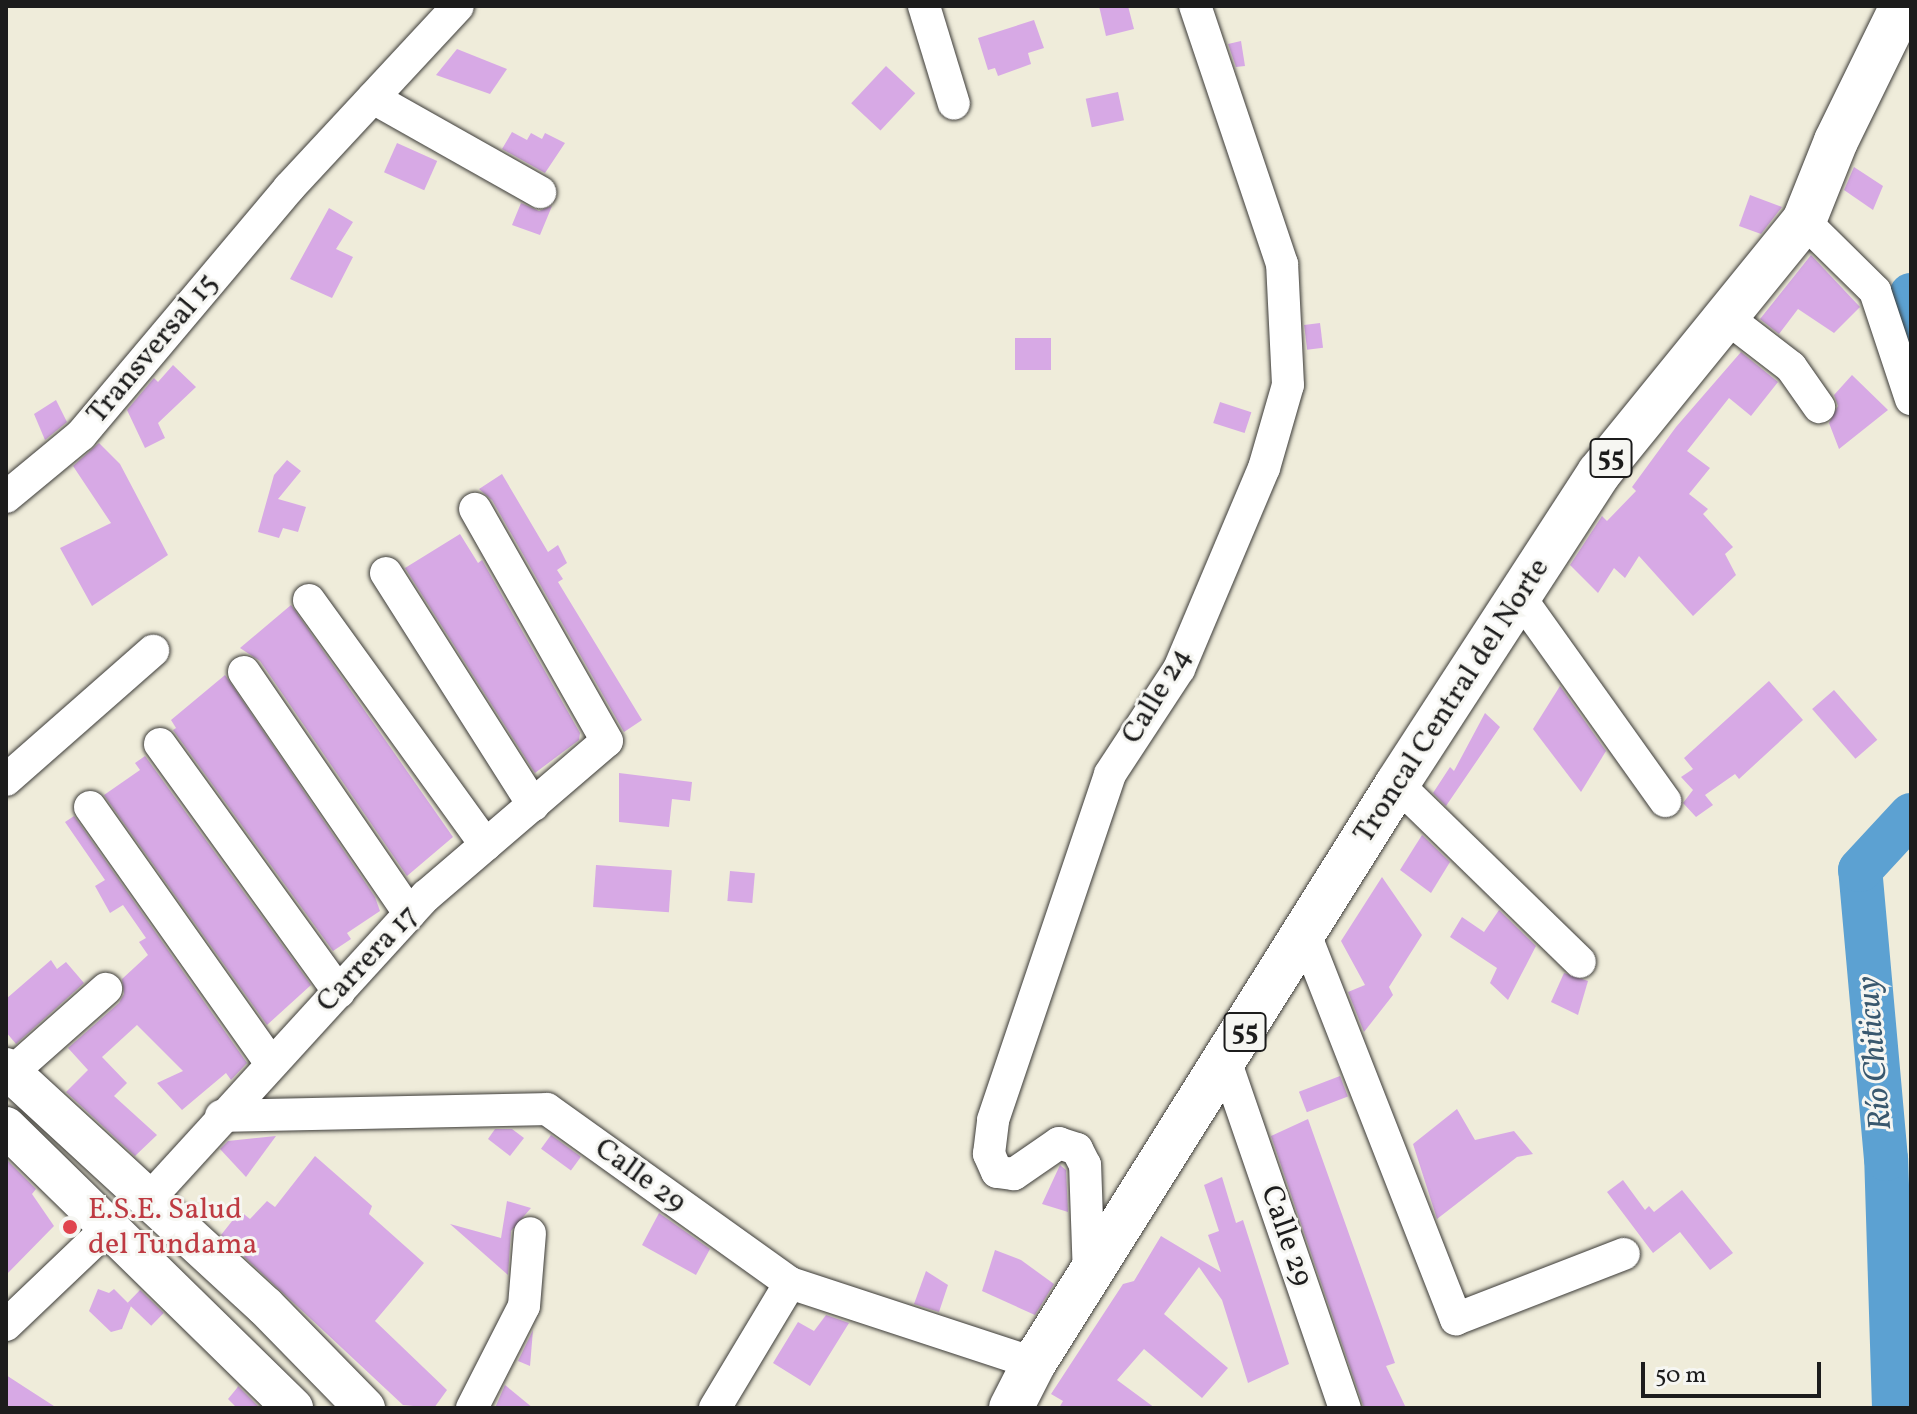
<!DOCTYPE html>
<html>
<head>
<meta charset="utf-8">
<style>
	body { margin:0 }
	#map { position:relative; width:1917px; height:1414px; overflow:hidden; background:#efecda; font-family:Vollkorn,serif }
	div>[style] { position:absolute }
	.river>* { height:44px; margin:-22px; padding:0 22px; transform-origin:22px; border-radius:22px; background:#5ca1d2 }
	.building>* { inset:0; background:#d7a9e5; transform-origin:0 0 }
	.roads { filter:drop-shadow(0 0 2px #3c3b38) drop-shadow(0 0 2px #3c3b38) }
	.minor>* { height:32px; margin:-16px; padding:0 16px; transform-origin:16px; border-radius:16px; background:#fff }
	.major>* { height:40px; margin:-20px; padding:0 20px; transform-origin:20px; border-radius:20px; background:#fff }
	.highway>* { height:44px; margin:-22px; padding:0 22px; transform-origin:22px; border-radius:22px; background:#fff }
	.dots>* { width:22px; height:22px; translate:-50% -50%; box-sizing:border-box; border:4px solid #f6f6f2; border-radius:50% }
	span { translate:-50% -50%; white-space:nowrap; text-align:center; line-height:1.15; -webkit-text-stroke:6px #f6f6f2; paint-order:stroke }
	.shield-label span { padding:2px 6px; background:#f6f6f2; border:2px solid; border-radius:6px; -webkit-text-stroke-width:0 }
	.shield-label { font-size:28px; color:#1c1c1c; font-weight:700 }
	.street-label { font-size:30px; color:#1c1c1c }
	.health-label { font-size:30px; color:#be3a42 }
	.left { translate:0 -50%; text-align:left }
	.water-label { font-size:32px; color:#39586e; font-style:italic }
	.frame { position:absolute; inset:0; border:8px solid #1c1c1c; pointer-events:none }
	.scale { position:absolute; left:1641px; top:1362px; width:180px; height:36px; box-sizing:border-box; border:4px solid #1c1c1c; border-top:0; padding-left:10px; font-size:24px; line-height:28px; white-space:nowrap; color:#1c1c1c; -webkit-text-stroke:6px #f6f6f2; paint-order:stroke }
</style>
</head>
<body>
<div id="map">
	<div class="river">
		<div style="left:1911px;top:295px;width:14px;rotate:115deg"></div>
		<div style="left:1905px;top:308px;width:26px;rotate:77deg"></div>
		<div style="left:1894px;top:1408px;width:249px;rotate:-91.8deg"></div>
		<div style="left:1886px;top:1159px;width:290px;rotate:-95.1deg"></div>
		<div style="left:1860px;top:870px;width:75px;rotate:-47.2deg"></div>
	</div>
	<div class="building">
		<div style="clip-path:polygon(1099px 6px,1128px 6px,1134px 29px,1106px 36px)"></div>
		<div style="clip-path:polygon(1034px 20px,1044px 48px,1028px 53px,1031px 64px,998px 76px,995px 68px,988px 70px,978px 38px)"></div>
		<div style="clip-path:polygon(1241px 41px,1245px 66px,1236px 67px,1228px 44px)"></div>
		<div style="clip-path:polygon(457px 49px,507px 69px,490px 94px,436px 75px)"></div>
		<div style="left:886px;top:66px;width:40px;height:51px;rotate:43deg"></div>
		<div style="left:1118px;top:92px;width:29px;height:33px;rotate:78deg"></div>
		<div style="clip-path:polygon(512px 132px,527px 140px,531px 133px,542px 139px,545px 133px,565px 143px,545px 173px,502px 149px)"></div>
		<div style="left:397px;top:143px;width:44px;height:32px;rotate:24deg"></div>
		<div style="clip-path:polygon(1854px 167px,1883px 186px,1873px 210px,1844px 190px)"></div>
		<div style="clip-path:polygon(1750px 195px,1782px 207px,1761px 234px,1739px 226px)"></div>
		<div style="clip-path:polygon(521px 203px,539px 211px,552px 206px,540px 235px,512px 225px)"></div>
		<div style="clip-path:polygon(329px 208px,353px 222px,336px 249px,353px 257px,332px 298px,290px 279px)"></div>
		<div style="clip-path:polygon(1811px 255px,1860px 307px,1834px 333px,1798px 309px,1779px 334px,1760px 319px)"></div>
		<div style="left:1320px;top:323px;width:25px;height:16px;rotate:83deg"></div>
		<div style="left:1015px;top:338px;width:36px;height:32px"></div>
		<div style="clip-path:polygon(1741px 352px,1778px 382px,1751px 416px,1729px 398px,1687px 451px,1710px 468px,1689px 494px,1708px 509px,1703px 514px,1733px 547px,1725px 554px,1736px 575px,1693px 616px,1639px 556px,1625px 578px,1614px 568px,1598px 593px,1570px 565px,1602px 516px,1607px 521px,1636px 491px,1632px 487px,1676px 427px)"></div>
		<div style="clip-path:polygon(173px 365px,196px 387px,158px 423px,165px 438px,145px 448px,127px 410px,154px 378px,158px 382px)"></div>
		<div style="clip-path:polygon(1852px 375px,1888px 410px,1839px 449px,1829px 423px,1838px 406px,1834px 395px)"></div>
		<div style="clip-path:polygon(56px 400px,67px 422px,45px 440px,34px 414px)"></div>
		<div style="left:1220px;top:402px;width:33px;height:22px;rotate:18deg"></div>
		<div style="clip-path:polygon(99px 443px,120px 464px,168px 555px,92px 606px,60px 548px,111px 523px,73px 466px)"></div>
		<div style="clip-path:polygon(287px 460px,301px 471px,278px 499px,306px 507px,298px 532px,283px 528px,279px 538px,258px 532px,274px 475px)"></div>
		<div style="clip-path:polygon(502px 474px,548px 552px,558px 545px,567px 563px,557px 570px,563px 579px,558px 582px,642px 720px,624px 732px,492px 500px,479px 489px)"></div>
		<div style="clip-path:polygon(460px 534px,478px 563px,482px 560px,580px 733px,579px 740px,535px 773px,405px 568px)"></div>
		<div style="clip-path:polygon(291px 605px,453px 837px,407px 876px,260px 661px,240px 648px)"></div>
		<div style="clip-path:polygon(225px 675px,375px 897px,380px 911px,347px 933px,351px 939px,333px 951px,173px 730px,176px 728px,171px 720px)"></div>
		<div style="clip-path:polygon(1769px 681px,1803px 720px,1739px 779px,1735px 774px,1705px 795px,1713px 805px,1696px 817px,1683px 803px,1693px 790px,1681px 777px,1693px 769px,1684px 758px)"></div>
		<div style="clip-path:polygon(1560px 686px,1606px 751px,1581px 792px,1533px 729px)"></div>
		<div style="left:1834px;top:690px;width:66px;height:29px;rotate:49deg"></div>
		<div style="clip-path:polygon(1485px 713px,1500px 727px,1446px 806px,1433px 793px,1450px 767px,1454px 771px)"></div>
		<div style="clip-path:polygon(145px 756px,311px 985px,267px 1025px,104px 795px,140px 770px,135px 763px)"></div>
		<div style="clip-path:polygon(619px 773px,692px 782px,690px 801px,672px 799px,669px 827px,619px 822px)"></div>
		<div style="clip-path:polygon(74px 816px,247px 1063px,231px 1080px,226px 1073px,182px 1110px,157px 1083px,183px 1071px,137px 1025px,102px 1057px,127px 1083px,114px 1096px,157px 1135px,135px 1156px,66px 1092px,88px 1070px,68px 1048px,119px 1003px,124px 994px,122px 979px,148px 955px,139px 942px,146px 938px,123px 905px,110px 913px,95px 886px,105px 880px,65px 822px)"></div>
		<div style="clip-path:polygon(1422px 835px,1450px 862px,1431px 893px,1400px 870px)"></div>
		<div style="left:596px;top:865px;width:76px;height:42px;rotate:4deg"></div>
		<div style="left:730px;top:871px;width:25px;height:30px;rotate:5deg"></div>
		<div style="clip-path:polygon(1382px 877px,1422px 935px,1389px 987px,1393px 995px,1364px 1032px,1348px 992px,1365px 985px,1341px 941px)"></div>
		<div style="clip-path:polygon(1499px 910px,1536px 946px,1508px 1000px,1490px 983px,1497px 968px,1450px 937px,1462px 917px,1484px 932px)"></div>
		<div style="clip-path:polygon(51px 960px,57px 969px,66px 962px,84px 983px,16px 1044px,6px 1032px,6px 999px)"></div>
		<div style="clip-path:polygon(1564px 973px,1588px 981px,1578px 1015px,1551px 1002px)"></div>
		<div style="left:1340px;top:1076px;width:22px;height:44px;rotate:69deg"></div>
		<div style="clip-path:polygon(1457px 1109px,1475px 1140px,1514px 1131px,1533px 1154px,1517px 1157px,1437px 1219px,1413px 1144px)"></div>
		<div style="clip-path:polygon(1308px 1119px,1395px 1363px,1386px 1366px,1406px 1408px,1364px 1408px,1271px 1136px)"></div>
		<div style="clip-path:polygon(495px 1129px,512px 1129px,524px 1138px,510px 1156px,488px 1139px)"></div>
		<div style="left:551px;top:1135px;width:37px;height:17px;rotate:36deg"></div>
		<div style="clip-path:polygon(276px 1136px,246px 1177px,220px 1149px,228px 1141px)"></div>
		<div style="clip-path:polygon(315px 1156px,372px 1206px,369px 1214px,424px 1263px,375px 1321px,447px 1390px,434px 1408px,403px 1405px,221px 1235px,240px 1211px,250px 1219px,267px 1201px,275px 1207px)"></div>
		<div style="clip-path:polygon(6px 1159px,36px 1189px,32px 1194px,54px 1226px,6px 1275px)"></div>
		<div style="clip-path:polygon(1060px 1165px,1066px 1170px,1068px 1212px,1042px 1204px)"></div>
		<div style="clip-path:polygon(1222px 1177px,1236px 1223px,1243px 1220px,1289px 1364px,1248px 1383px,1222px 1300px,1199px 1267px,1164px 1314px,1228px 1368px,1202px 1398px,1144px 1349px,1117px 1380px,1155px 1408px,1059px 1408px,1063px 1401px,1051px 1394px,1123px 1284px,1134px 1281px,1161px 1236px,1221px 1272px,1208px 1235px,1219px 1231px,1204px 1185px)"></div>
		<div style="clip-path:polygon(1623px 1180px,1645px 1210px,1649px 1206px,1654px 1212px,1682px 1190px,1733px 1253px,1710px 1270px,1680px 1232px,1653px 1253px,1607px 1192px)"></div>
		<div style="clip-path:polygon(507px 1201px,531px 1208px,511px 1231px,508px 1275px,450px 1224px,501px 1238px)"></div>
		<div style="clip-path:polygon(659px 1213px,710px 1249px,696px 1275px,642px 1245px)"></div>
		<div style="clip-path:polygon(995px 1250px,1021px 1260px,1054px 1284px,1035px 1315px,982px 1291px)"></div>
		<div style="clip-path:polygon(926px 1271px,948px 1285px,939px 1312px,914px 1304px)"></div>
		<div style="clip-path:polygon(98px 1289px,109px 1293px,114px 1289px,131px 1306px,122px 1329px,111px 1332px,89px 1311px)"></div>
		<div style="left:140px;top:1290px;width:33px;height:18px;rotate:44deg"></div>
		<div style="clip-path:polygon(826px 1315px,849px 1323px,810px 1386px,773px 1363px,798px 1322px,814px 1331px)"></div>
		<div style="clip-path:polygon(533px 1330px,530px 1366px,518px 1361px)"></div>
		<div style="clip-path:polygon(6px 1375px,26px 1388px,57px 1408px,6px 1408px)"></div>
		<div style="clip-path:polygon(505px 1385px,533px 1408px,495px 1408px)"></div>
		<div style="clip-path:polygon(237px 1388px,238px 1386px,260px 1408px,237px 1408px,228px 1399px)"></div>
	</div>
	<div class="roads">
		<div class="minor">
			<div style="left:924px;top:6px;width:102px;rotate:73deg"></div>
			<div style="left:373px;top:98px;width:192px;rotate:29.4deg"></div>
			<div style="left:1804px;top:221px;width:100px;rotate:44.6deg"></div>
			<div style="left:1875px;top:291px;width:114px;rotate:71.6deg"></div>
			<div style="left:1726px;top:317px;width:82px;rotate:37.6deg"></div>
			<div style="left:1791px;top:367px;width:49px;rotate:55deg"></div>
			<div style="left:6px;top:497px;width:97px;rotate:-39.6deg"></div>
			<div style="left:81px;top:435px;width:323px;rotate:-49.9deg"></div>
			<div style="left:289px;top:188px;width:248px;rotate:-47.1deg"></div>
			<div style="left:386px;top:573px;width:275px;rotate:57.6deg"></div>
			<div style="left:1519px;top:596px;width:252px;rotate:54.5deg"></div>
			<div style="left:309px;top:600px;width:302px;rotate:54.2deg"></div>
			<div style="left:244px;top:672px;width:293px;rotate:55.6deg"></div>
			<div style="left:160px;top:744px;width:306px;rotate:54.2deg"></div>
			<div style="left:6px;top:780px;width:196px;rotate:-41.3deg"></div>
			<div style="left:1397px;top:784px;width:255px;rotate:44.2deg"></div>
			<div style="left:90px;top:807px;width:314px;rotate:54.8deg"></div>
			<div style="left:1305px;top:934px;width:414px;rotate:68.6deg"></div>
			<div style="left:1456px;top:1319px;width:180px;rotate:-21.2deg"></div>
			<div style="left:1226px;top:1063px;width:365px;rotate:71deg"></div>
			<div style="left:11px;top:1073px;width:127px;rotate:-41.5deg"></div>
			<div style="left:221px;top:1116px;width:326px;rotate:-1.2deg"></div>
			<div style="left:547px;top:1109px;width:299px;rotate:35.6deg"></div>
			<div style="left:790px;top:1283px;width:257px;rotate:18.2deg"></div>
			<div style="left:149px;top:1199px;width:411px;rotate:-47.6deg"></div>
			<div style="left:426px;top:896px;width:238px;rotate:-40.6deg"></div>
			<div style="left:607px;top:741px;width:267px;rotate:-119.6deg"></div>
			<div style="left:1089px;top:1277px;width:112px;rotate:-92deg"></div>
			<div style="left:1085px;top:1165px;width:18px;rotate:-117deg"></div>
			<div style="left:1077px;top:1149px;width:19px;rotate:-162deg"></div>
			<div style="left:1059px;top:1143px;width:55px;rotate:145.4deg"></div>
			<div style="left:1014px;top:1174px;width:17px;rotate:-173deg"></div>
			<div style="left:997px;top:1172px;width:20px;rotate:-114deg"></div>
			<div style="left:989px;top:1154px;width:34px;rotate:-83deg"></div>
			<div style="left:993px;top:1120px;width:365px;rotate:-71.3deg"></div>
			<div style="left:1110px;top:774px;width:126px;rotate:-56.7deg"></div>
			<div style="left:1179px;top:669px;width:218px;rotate:-67.1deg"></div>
			<div style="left:1264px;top:468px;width:86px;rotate:-73.9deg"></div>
			<div style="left:1288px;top:385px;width:121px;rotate:-92.8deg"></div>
			<div style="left:1282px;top:264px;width:272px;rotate:-108.6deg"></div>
			<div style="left:6px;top:1325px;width:144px;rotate:-43.6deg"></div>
			<div style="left:472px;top:1408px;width:114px;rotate:-63deg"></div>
			<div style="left:524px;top:1306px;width:73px;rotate:-85.3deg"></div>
			<div style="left:715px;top:1408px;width:146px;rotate:-59deg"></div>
		</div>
		<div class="major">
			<div style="left:6px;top:1068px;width:352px;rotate:42.6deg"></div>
			<div style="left:265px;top:1306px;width:143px;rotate:45.6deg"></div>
			<div style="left:6px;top:1127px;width:402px;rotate:44.4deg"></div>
		</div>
		<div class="highway">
			<div style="left:1011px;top:1408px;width:51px;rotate:-62.9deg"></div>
			<div style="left:1034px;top:1363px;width:683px;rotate:-57.91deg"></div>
			<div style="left:1397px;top:784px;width:371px;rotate:-57deg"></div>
			<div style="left:1599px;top:473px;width:325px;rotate:-50.9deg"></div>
			<div style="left:1804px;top:221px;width:86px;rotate:-68.2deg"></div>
			<div style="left:1836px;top:141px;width:150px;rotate:-63.9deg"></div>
		</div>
	</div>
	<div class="dots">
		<div style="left:70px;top:1227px;background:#e0444e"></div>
	</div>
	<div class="shield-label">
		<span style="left:1611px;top:458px">55</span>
		<span style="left:1245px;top:1032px">55</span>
	</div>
	<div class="street-label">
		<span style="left:153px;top:349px;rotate:-50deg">Transversal 15</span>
		<span style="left:1157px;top:696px;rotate:-59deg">Calle 24</span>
		<span style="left:1452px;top:701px;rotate:-57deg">Troncal Central del Norte</span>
		<span style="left:368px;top:959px;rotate:-47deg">Carrera 17</span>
		<span style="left:640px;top:1176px;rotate:36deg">Calle 29</span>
		<span style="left:1286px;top:1236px;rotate:71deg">Calle 29</span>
	</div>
	<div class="health-label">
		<span class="left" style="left:88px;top:1227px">E.S.E. Salud<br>del Tundama</span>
	</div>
	<div class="water-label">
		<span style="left:1876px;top:1053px;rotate:-95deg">Río Chiticuy</span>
	</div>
	<div class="frame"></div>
	<div class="scale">50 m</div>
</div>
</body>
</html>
